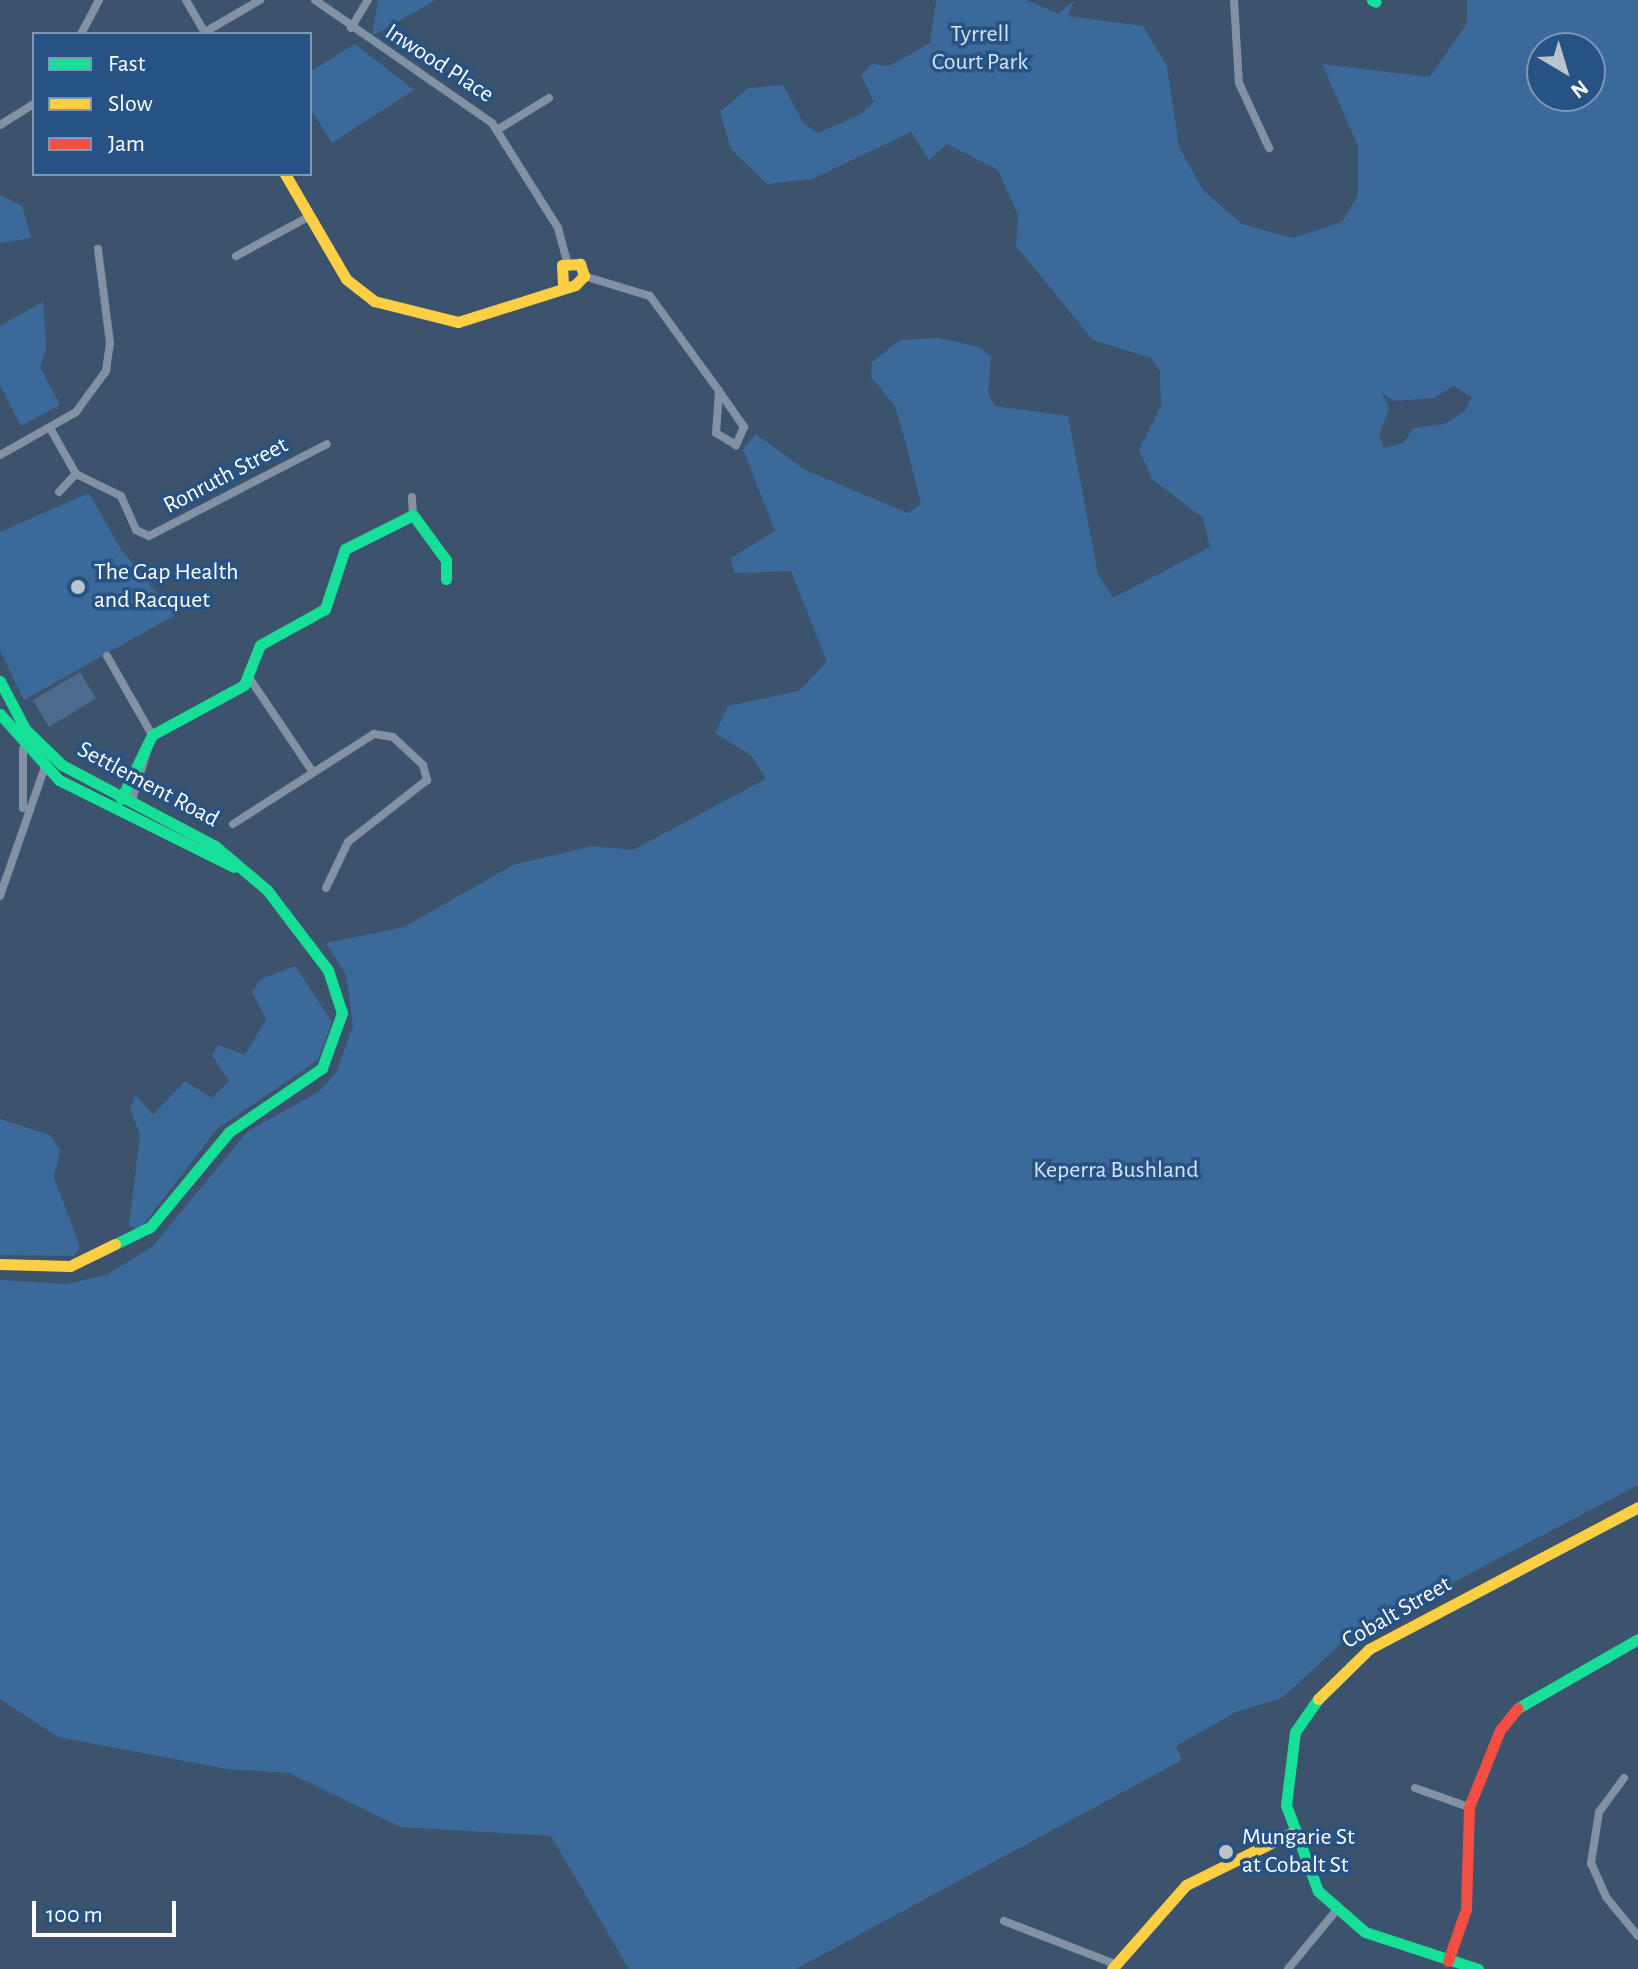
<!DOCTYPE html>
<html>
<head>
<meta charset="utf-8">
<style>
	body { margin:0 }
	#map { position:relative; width:1638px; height:1969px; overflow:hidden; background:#3c536e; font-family:"Alegreya Sans",sans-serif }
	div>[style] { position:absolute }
	.green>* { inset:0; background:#3a699a }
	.water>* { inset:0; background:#4c6b8d; transform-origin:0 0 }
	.street>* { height:8px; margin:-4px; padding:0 4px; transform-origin:4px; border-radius:4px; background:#8292a4 }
	.fast>* { height:11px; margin:-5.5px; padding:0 5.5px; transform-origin:5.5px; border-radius:5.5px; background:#16e098 }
	.slow>* { height:11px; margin:-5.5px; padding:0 5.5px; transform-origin:5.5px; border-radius:5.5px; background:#ffcf43 }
	.jam>* { height:11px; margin:-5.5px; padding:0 5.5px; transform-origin:5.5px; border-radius:5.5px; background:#f24e42 }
	.dots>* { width:22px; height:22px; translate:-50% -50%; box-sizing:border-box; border:4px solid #265284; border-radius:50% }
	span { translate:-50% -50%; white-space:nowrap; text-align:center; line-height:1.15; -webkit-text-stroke:7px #265284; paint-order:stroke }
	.park-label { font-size:24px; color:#d3e4f6 }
	.street-label { font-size:24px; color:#fff }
	.poi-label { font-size:24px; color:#fff }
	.left { translate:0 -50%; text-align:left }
	.legend { position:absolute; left:32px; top:32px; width:280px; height:144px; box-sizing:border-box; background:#265284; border:2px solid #7d97b5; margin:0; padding:10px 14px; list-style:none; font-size:24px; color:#fff }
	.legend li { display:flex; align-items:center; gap:16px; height:40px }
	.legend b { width:40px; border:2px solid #7d97b5 }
	.north { position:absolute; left:1526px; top:32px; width:80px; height:80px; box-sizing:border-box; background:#265284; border:2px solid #7d97b5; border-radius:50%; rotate:142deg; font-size:22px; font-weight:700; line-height:32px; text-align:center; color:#fff }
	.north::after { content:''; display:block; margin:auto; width:28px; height:36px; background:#bbc3cc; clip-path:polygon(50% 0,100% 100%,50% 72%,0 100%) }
	.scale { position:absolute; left:32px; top:1901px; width:144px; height:36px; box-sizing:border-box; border:4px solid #fff; border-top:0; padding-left:10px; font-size:24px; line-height:28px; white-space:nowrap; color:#fff; -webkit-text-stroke:6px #265284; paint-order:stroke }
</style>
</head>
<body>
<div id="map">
	<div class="green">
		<div style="clip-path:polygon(378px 0,436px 0,372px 36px)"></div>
		<div style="clip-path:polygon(evenodd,936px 0,1026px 0,1059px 14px,1074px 0,1068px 16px,1143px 26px,1167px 66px,1179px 147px,1203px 190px,1242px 224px,1293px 238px,1342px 222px,1358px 195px,1358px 146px,1322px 64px,1430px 77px,1467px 23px,1467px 0,1638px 0,1638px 1485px,1346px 1639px,1282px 1698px,1236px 1712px,1176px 1746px,1182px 1760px,796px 1969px,629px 1969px,551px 1836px,400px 1827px,289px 1773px,227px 1769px,58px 1737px,0 1699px,0 1280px,67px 1284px,107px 1275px,153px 1246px,247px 1132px,318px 1092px,336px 1073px,353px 1026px,346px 975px,326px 943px,404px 927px,513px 865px,592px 846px,633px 850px,766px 779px,752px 756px,715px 733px,728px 706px,799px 691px,827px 662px,791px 571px,734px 573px,731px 558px,775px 531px,743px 449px,756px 434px,805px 470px,908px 513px,921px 504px,906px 444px,895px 406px,871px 377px,872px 362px,900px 340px,940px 338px,979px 347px,991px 357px,988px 393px,995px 406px,1068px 416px,1098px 574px,1113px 598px,1210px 547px,1203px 518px,1152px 479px,1139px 450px,1161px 406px,1160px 372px,1151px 358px,1093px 340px,1016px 246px,1018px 215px,998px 170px,947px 144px,929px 160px,911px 132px,812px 179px,767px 184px,731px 149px,720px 112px,748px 88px,783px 85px,804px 124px,818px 133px,861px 114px,874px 102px,861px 75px,872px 64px,889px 66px,930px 43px,936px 0,1542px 48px,1590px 48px,1590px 96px,1542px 96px,1542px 48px,936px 0,1453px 386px,1472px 397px,1465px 411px,1444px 424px,1414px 428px,1403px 443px,1384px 448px,1379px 436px,1389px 408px,1382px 393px,1394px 401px,1434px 398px,1453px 386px)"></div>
		<div style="clip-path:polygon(355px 44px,414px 90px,332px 143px,310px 108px,310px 72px)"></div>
		<div style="clip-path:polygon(0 195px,22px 206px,31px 238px,0 243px)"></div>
		<div style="clip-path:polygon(43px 302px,46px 348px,40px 367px,60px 405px,21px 426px,0 385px,0 326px)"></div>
		<div style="clip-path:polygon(89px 493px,120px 548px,175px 615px,24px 700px,0 650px,0 532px)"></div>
		<div style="clip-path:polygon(295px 966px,332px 1022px,318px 1060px,217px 1129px,140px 1229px,129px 1226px,140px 1135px,130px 1108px,136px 1095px,153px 1115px,185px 1081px,212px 1098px,229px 1081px,212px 1055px,218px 1045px,245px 1055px,266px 1019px,252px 992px,261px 979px)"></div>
		<div style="clip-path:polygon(0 1119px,50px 1135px,60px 1150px,54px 1177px,80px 1247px,74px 1256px,0 1255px)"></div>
	</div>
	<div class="water">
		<div style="left:80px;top:672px;width:31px;height:55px;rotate:59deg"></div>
	</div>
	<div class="street">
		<div style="left:186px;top:0;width:39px;rotate:60deg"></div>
		<div style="left:315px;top:0;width:216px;rotate:34.8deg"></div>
		<div style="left:492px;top:123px;width:124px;rotate:57.8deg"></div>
		<div style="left:558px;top:228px;width:34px;rotate:75deg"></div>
		<div style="left:1234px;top:0;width:83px;rotate:86.6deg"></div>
		<div style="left:1239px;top:83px;width:72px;rotate:65.2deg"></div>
		<div style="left:351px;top:28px;width:33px;rotate:-59deg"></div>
		<div style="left:205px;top:32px;width:64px;rotate:-30.2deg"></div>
		<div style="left:81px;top:34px;width:38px;rotate:-62deg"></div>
		<div style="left:0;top:125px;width:40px;rotate:-32deg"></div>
		<div style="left:497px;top:130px;width:61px;rotate:-31.6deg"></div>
		<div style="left:236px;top:256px;width:82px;rotate:-28.4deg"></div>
		<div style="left:584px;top:276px;width:69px;rotate:16.9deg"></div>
		<div style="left:650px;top:296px;width:117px;rotate:54deg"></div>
		<div style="left:719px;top:391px;width:44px;rotate:55.2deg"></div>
		<div style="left:744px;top:427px;width:20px;rotate:114deg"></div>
		<div style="left:736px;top:445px;width:23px;rotate:-149deg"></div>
		<div style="left:716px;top:433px;width:42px;rotate:-85.9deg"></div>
		<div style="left:50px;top:428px;width:53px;rotate:60.5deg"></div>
		<div style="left:76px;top:474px;width:50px;rotate:26.1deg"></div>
		<div style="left:121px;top:496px;width:37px;rotate:66deg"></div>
		<div style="left:136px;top:530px;width:14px;rotate:25deg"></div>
		<div style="left:149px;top:536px;width:200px;rotate:-27.3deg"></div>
		<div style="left:0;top:455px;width:87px;rotate:-29.5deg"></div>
		<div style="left:76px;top:412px;width:51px;rotate:-53.8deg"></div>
		<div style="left:106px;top:371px;width:28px;rotate:-82deg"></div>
		<div style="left:110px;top:343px;width:95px;rotate:-97.3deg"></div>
		<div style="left:59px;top:492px;width:25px;rotate:-47deg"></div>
		<div style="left:412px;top:497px;width:18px;rotate:87deg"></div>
		<div style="left:107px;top:656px;width:91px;rotate:60.3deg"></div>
		<div style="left:250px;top:679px;width:111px;rotate:56deg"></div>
		<div style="left:23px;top:749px;width:59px;rotate:90deg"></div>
		<div style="left:131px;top:803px;width:58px;rotate:-72.8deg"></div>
		<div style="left:233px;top:824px;width:167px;rotate:-32.6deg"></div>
		<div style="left:374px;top:734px;width:19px;rotate:9deg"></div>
		<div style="left:393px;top:737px;width:41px;rotate:43deg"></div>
		<div style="left:423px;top:765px;width:16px;rotate:75deg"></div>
		<div style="left:427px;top:780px;width:100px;rotate:141.9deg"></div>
		<div style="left:348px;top:842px;width:51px;rotate:115.6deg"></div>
		<div style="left:0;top:896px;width:140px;rotate:-70.8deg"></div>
		<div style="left:1624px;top:1778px;width:42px;rotate:126.3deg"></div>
		<div style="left:1599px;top:1812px;width:52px;rotate:98.9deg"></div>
		<div style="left:1591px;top:1863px;width:37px;rotate:66deg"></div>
		<div style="left:1606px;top:1897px;width:50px;rotate:50.6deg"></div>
		<div style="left:1415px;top:1788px;width:57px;rotate:19.4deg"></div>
		<div style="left:1004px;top:1921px;width:119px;rotate:21.2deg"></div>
		<div style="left:1288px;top:1969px;width:74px;rotate:-50.5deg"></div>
	</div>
	<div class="fast">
		<div style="left:1372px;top:0;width:4px;rotate:27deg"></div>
		<div style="left:0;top:681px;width:54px;rotate:62.5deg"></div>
		<div style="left:25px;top:729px;width:52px;rotate:44.2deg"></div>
		<div style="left:62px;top:765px;width:173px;rotate:27.9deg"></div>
		<div style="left:215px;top:846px;width:68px;rotate:40.2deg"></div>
		<div style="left:267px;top:890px;width:101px;rotate:52.7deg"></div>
		<div style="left:328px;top:970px;width:45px;rotate:72deg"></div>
		<div style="left:342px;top:1013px;width:59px;rotate:110deg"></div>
		<div style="left:322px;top:1068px;width:113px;rotate:145.5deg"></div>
		<div style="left:229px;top:1132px;width:124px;rotate:129.7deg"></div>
		<div style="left:150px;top:1227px;width:39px;rotate:154deg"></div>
		<div style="left:0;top:714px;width:89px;rotate:48.2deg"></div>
		<div style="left:59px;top:780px;width:195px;rotate:26.4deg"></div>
		<div style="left:121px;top:799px;width:71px;rotate:-64.2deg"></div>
		<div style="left:152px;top:735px;width:105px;rotate:-28.5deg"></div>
		<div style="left:244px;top:685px;width:43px;rotate:-68.2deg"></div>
		<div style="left:260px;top:645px;width:74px;rotate:-29deg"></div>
		<div style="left:325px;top:609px;width:63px;rotate:-71.6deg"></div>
		<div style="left:345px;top:549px;width:76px;rotate:-26.6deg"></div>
		<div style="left:413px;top:515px;width:56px;rotate:53.7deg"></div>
		<div style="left:446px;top:560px;width:19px;rotate:90deg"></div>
		<div style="left:1318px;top:1699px;width:40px;rotate:124.9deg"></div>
		<div style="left:1295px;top:1732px;width:74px;rotate:97deg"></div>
		<div style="left:1286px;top:1805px;width:92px;rotate:69.6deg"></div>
		<div style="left:1318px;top:1891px;width:62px;rotate:41.1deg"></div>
		<div style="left:1365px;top:1932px;width:119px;rotate:18.1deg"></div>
		<div style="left:1518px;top:1708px;width:138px;rotate:-29.9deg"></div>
	</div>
	<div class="slow">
		<div style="left:285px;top:174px;width:121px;rotate:59.8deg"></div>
		<div style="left:346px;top:279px;width:36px;rotate:38deg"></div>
		<div style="left:374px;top:301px;width:87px;rotate:14deg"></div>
		<div style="left:458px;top:322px;width:123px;rotate:-17.5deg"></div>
		<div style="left:575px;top:285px;width:13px;rotate:-45deg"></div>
		<div style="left:584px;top:276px;width:13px;rotate:-108deg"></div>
		<div style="left:580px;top:264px;width:18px;rotate:177deg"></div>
		<div style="left:562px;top:265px;width:18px;rotate:87deg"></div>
		<div style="left:0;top:1264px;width:70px;rotate:1.6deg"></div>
		<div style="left:70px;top:1266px;width:50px;rotate:-26.1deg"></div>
		<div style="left:1318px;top:1699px;width:71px;rotate:-44.4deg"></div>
		<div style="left:1369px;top:1649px;width:304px;rotate:-27.8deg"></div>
		<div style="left:1112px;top:1969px;width:112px;rotate:-48.6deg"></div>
		<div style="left:1186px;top:1885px;width:117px;rotate:-26.3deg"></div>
	</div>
	<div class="jam">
		<div style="left:1448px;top:1961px;width:55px;rotate:-70.9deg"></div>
		<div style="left:1466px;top:1909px;width:102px;rotate:-88.3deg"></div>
		<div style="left:1469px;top:1807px;width:83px;rotate:-68.1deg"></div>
		<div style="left:1500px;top:1730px;width:28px;rotate:-51deg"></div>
	</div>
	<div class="dots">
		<div style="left:78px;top:587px;background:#bbc3cc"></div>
		<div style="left:1226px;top:1852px;background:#bbc3cc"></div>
	</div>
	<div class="park-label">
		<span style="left:980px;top:49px">Tyrrell<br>Court Park</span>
		<span style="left:1116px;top:1171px">Keperra Bushland</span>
	</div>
	<div class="street-label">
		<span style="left:439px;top:64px;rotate:33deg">Inwood Place</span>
		<span style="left:226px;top:476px;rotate:-28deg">Ronruth Street</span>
		<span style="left:148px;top:785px;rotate:28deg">Settlement Road</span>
		<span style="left:1397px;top:1613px;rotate:-30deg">Cobalt Street</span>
	</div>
	<div class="poi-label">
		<span class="left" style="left:94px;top:587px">The Gap Health<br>and Racquet</span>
		<span class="left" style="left:1242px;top:1852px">Mungarie St<br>at Cobalt St</span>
	</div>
	<ul class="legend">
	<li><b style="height:10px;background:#16e098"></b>Fast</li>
	<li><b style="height:10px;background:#ffcf43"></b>Slow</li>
	<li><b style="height:10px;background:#f24e42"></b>Jam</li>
	</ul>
	<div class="north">N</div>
	<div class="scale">100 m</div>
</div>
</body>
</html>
